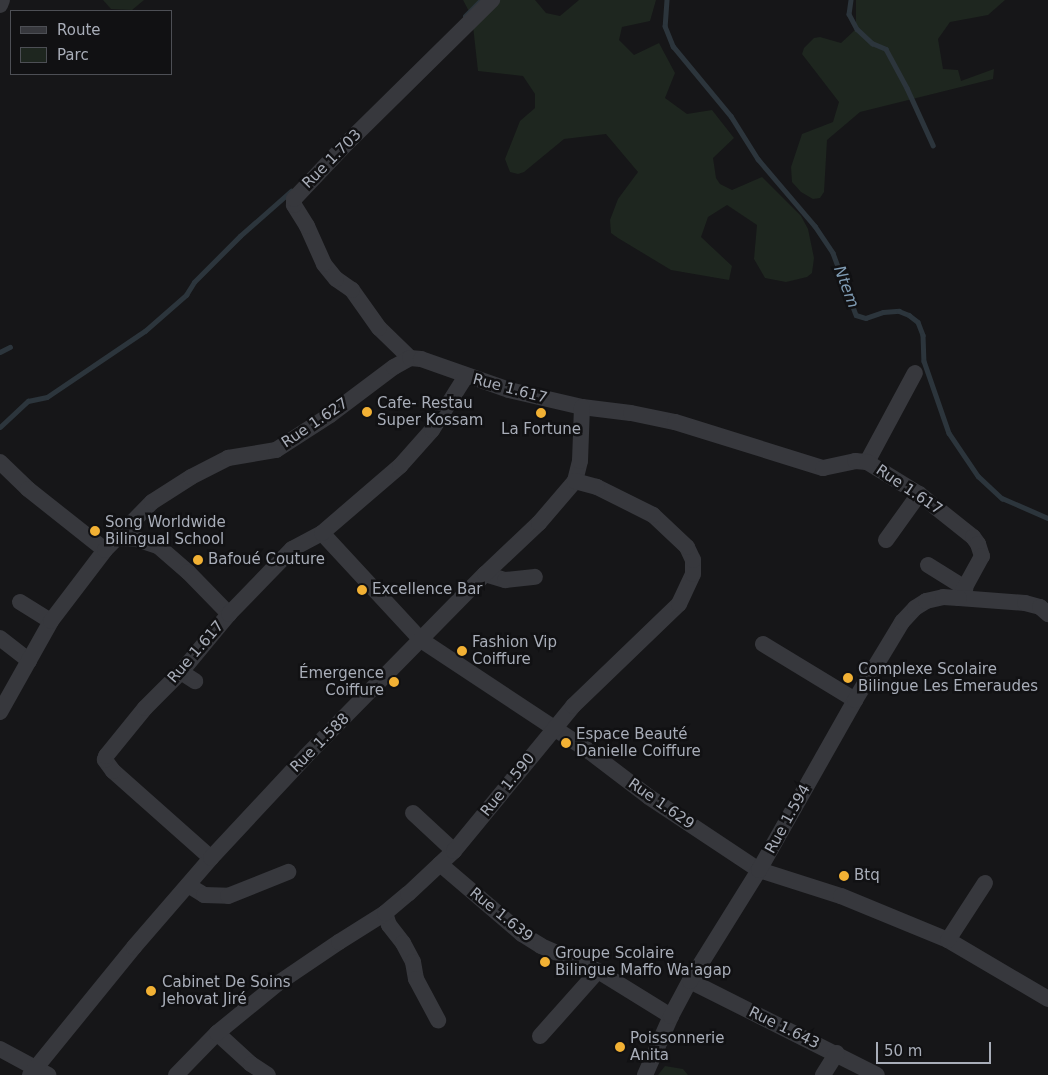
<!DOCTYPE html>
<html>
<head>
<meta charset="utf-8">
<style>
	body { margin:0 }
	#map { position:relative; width:1048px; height:1075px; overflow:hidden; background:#161618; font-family:"DejaVu Sans",sans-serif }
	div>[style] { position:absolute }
	.green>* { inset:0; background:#1e261f }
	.stream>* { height:4.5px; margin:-2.25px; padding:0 2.25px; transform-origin:2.25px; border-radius:2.25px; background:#2c353c }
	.minor>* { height:16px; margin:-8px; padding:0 8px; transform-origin:8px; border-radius:8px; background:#37383d }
	.dots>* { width:14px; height:14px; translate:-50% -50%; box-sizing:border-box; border:2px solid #111113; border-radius:50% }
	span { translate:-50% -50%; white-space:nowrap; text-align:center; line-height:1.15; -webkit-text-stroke:5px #111113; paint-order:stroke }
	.street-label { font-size:15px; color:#a8adb8 }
	.poi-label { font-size:15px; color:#a8adb8 }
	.left { translate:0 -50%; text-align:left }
	.right { translate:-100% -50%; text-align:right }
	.water-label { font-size:16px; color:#7f9bb3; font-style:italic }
	.legend { position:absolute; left:10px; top:10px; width:162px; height:65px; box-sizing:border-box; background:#111113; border:1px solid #4d4f55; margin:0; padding:6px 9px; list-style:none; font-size:15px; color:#a8adb8 }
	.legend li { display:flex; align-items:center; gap:10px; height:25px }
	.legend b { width:25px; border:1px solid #4d4f55 }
	.scale { position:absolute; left:876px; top:1042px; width:115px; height:22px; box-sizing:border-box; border:2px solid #a8adb8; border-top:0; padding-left:6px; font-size:15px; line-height:18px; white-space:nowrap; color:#a8adb8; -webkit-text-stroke:4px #111113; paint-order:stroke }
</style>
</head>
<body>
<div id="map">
	<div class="green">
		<div style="clip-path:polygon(103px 0,144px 0,132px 10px,111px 9px)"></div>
		<div style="clip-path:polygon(463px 0,535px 0,546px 13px,560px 16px,579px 0,656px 0,650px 21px,622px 27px,619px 40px,634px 55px,659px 43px,675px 73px,665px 98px,687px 114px,712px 110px,734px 138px,713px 158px,716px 178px,720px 184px,732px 190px,762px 177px,801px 216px,808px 229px,814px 258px,812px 273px,807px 277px,786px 282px,765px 278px,754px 259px,757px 225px,727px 205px,708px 217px,701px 237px,732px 266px,729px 280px,671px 270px,618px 238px,611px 233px,610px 220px,618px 199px,638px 172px,606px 134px,564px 139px,524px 172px,518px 174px,510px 172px,505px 159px,520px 121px,535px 108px,535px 94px,523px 76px,478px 71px,472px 17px)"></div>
		<div style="clip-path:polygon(856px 0,1005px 0,988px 15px,950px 22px,938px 39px,943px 69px,958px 70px,961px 81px,994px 69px,993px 79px,860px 112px,827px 140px,824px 192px,820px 198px,813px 199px,801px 192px,792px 182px,791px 167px,802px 134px,833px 122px,839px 102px,802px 54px,804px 48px,814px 38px,820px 37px,841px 43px,856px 29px)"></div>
		<div style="clip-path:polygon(665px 1066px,683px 1069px,688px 1075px,658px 1075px)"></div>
	</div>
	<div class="stream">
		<div style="left:667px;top:0;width:26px;rotate:94deg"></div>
		<div style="left:665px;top:26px;width:22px;rotate:68deg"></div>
		<div style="left:673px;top:46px;width:91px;rotate:50.4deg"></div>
		<div style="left:731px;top:116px;width:51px;rotate:57.9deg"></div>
		<div style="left:758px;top:159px;width:88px;rotate:49.6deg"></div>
		<div style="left:815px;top:226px;width:32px;rotate:56deg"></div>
		<div style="left:833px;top:253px;width:66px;rotate:69.6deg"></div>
		<div style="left:856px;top:315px;width:10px;rotate:17deg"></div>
		<div style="left:866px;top:318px;width:18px;rotate:-19deg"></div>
		<div style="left:883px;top:312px;width:16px;rotate:-4deg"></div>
		<div style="left:899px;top:311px;width:11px;rotate:22deg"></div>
		<div style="left:909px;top:315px;width:11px;rotate:38deg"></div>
		<div style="left:918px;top:322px;width:14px;rotate:69deg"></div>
		<div style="left:923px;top:335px;width:26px;rotate:88deg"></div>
		<div style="left:924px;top:361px;width:76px;rotate:70.9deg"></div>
		<div style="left:949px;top:433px;width:52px;rotate:56deg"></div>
		<div style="left:978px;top:476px;width:33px;rotate:43deg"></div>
		<div style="left:1002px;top:498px;width:50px;rotate:23.5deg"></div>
		<div style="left:851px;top:0;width:14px;rotate:98deg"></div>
		<div style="left:849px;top:14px;width:17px;rotate:62deg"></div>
		<div style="left:857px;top:29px;width:21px;rotate:43deg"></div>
		<div style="left:872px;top:43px;width:15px;rotate:23deg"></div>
		<div style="left:886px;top:49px;width:44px;rotate:61.7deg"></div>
		<div style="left:907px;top:88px;width:63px;rotate:65.5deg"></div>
		<div style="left:465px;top:16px;width:23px;rotate:-45deg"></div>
		<div style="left:0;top:352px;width:11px;rotate:-27deg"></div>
		<div style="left:0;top:427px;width:38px;rotate:-43deg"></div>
		<div style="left:28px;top:401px;width:19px;rotate:-12deg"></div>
		<div style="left:47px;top:397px;width:118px;rotate:-34deg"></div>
		<div style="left:145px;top:331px;width:55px;rotate:-41.3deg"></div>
		<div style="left:186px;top:295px;width:15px;rotate:-58deg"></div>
		<div style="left:194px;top:282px;width:65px;rotate:-45deg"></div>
		<div style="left:240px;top:236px;width:68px;rotate:-41.4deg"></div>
	</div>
	<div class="minor">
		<div style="left:0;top:5px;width:5px;rotate:-68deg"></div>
		<div style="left:410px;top:358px;width:43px;rotate:-135.9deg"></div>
		<div style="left:379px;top:328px;width:47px;rotate:-125.4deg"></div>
		<div style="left:352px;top:290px;width:19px;rotate:-145deg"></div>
		<div style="left:336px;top:279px;width:19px;rotate:-129deg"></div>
		<div style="left:324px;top:264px;width:42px;rotate:-114.1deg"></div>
		<div style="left:307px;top:226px;width:25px;rotate:-122deg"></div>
		<div style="left:294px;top:205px;width:6px;rotate:-90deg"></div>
		<div style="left:294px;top:199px;width:77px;rotate:-46.6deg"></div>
		<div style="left:347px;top:143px;width:204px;rotate:-44.6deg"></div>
		<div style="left:0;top:462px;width:39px;rotate:44deg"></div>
		<div style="left:28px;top:489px;width:98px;rotate:38.4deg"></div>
		<div style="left:867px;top:462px;width:101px;rotate:-61.7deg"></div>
		<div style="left:322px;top:533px;width:146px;rotate:47.2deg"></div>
		<div style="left:421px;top:640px;width:203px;rotate:33.5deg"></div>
		<div style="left:590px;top:752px;width:74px;rotate:37.3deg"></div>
		<div style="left:649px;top:797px;width:132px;rotate:33.6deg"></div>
		<div style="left:759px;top:870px;width:86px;rotate:17.6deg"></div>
		<div style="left:841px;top:896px;width:116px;rotate:22.4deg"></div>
		<div style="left:948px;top:940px;width:116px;rotate:30.5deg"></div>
		<div style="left:115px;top:538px;width:21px;rotate:3deg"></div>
		<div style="left:136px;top:539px;width:23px;rotate:18deg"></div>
		<div style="left:158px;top:546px;width:40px;rotate:41deg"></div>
		<div style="left:188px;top:572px;width:59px;rotate:45.7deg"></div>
		<div style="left:886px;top:540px;width:57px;rotate:-54.3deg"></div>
		<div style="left:928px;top:565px;width:44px;rotate:31.9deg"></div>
		<div style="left:485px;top:574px;width:21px;rotate:17deg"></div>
		<div style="left:505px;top:580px;width:30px;rotate:-6deg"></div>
		<div style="left:20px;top:602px;width:36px;rotate:32deg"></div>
		<div style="left:0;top:638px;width:37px;rotate:38deg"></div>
		<div style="left:763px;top:644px;width:108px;rotate:31.3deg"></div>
		<div style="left:181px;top:672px;width:17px;rotate:33deg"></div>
		<div style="left:0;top:712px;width:104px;rotate:-60.7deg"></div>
		<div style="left:51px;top:621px;width:89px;rotate:-52.7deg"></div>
		<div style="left:105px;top:550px;width:67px;rotate:-45.6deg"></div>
		<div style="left:152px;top:502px;width:46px;rotate:-32.7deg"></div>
		<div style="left:191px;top:477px;width:42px;rotate:-27.2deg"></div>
		<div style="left:228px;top:458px;width:49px;rotate:-9.5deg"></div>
		<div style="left:276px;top:450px;width:64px;rotate:-32.9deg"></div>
		<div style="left:330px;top:415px;width:80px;rotate:-36.9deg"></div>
		<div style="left:394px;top:367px;width:18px;rotate:-29deg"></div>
		<div style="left:410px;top:358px;width:11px;rotate:5deg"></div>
		<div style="left:421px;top:359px;width:93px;rotate:19.4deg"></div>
		<div style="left:509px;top:390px;width:75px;rotate:13.1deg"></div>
		<div style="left:582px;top:407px;width:49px;rotate:7deg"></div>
		<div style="left:631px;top:413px;width:45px;rotate:11.6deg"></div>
		<div style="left:675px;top:422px;width:155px;rotate:17.3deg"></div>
		<div style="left:823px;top:468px;width:33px;rotate:-12deg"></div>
		<div style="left:855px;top:461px;width:12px;rotate:5deg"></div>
		<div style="left:867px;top:462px;width:61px;rotate:31.6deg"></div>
		<div style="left:919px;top:494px;width:69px;rotate:38.5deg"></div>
		<div style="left:973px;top:537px;width:9px;rotate:54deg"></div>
		<div style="left:978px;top:544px;width:13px;rotate:72deg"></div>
		<div style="left:982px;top:556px;width:48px;rotate:118.7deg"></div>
		<div style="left:959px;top:598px;width:66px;rotate:4.3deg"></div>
		<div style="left:1025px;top:603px;width:16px;rotate:15deg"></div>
		<div style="left:1040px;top:607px;width:11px;rotate:41deg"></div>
		<div style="left:413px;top:813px;width:56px;rotate:42.8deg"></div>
		<div style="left:211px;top:858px;width:131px;rotate:-138.4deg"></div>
		<div style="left:113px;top:771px;width:14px;rotate:-126deg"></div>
		<div style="left:105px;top:760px;width:4px;rotate:-76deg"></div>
		<div style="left:106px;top:756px;width:62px;rotate:-50.9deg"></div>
		<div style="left:145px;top:708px;width:51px;rotate:-45deg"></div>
		<div style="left:181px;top:672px;width:75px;rotate:-50.4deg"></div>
		<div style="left:229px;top:614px;width:91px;rotate:-45.9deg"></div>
		<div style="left:292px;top:549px;width:34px;rotate:-28deg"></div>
		<div style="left:322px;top:533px;width:103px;rotate:-40.7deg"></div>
		<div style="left:400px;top:466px;width:48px;rotate:-48.4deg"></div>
		<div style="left:432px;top:430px;width:64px;rotate:-57.8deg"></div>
		<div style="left:440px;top:864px;width:108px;rotate:40.5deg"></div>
		<div style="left:522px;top:934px;width:22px;rotate:32deg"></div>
		<div style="left:541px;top:946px;width:62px;rotate:23.7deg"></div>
		<div style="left:598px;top:971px;width:86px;rotate:31.7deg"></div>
		<div style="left:188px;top:885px;width:19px;rotate:32deg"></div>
		<div style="left:204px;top:895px;width:24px;rotate:2deg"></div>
		<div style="left:228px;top:896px;width:65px;rotate:-21.8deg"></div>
		<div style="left:385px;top:913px;width:13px;rotate:72deg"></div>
		<div style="left:389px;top:925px;width:23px;rotate:52deg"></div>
		<div style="left:403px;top:943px;width:21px;rotate:62deg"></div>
		<div style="left:413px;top:962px;width:17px;rotate:80deg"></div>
		<div style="left:416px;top:979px;width:47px;rotate:61.8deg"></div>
		<div style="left:948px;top:940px;width:68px;rotate:-57deg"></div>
		<div style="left:690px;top:981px;width:209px;rotate:26.7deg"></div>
		<div style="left:217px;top:1033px;width:46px;rotate:42.4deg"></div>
		<div style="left:251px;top:1064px;width:20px;rotate:33deg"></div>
		<div style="left:540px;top:1036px;width:87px;rotate:-48.3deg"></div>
		<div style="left:0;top:1049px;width:55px;rotate:28.4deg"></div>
		<div style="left:30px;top:1075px;width:165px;rotate:-50.9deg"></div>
		<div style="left:134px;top:947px;width:118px;rotate:-49.1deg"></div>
		<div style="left:211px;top:858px;width:139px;rotate:-47deg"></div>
		<div style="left:306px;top:756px;width:255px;rotate:-45.5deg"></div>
		<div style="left:485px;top:574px;width:74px;rotate:-43.4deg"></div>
		<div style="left:539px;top:523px;width:55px;rotate:-49.4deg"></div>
		<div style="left:575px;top:481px;width:21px;rotate:-76deg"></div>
		<div style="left:580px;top:461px;width:54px;rotate:-87.9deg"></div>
		<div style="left:176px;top:1075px;width:59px;rotate:-45.7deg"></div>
		<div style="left:217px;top:1033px;width:77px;rotate:-39.2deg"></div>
		<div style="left:277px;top:984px;width:75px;rotate:-34.1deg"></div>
		<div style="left:339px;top:942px;width:54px;rotate:-32.2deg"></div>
		<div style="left:385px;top:913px;width:30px;rotate:-40deg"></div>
		<div style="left:408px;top:894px;width:63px;rotate:-43.1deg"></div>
		<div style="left:454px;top:851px;width:188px;rotate:-50.6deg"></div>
		<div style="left:573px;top:706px;width:147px;rotate:-43.9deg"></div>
		<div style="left:679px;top:604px;width:33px;rotate:-65deg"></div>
		<div style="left:693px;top:574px;width:14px;rotate:-90deg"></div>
		<div style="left:693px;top:560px;width:14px;rotate:-115deg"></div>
		<div style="left:687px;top:547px;width:47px;rotate:-136.7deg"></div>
		<div style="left:653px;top:515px;width:63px;rotate:-153.4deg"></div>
		<div style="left:597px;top:487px;width:23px;rotate:-165deg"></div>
		<div style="left:645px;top:1075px;width:64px;rotate:-66.2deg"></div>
		<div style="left:671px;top:1016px;width:40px;rotate:-62deg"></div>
		<div style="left:690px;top:981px;width:131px;rotate:-58.1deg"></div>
		<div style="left:759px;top:870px;width:195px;rotate:-60.5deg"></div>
		<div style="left:855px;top:700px;width:91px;rotate:-58.9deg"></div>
		<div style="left:902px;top:622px;width:19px;rotate:-47deg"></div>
		<div style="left:915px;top:608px;width:13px;rotate:-32deg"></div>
		<div style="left:926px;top:601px;width:17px;rotate:-13deg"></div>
		<div style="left:943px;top:597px;width:16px;rotate:4deg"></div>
		<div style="left:823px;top:1075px;width:26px;rotate:-58deg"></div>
	</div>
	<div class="dots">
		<div style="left:367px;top:412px;background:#f2b134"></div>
		<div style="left:541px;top:413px;background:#f2b134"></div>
		<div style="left:95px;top:531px;background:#f2b134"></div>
		<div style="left:198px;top:560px;background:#f2b134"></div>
		<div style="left:362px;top:590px;background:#f2b134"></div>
		<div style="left:462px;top:651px;background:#f2b134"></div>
		<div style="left:848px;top:678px;background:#f2b134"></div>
		<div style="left:394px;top:682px;background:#f2b134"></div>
		<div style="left:566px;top:743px;background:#f2b134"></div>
		<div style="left:844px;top:876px;background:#f2b134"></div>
		<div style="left:545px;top:962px;background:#f2b134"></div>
		<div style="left:151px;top:991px;background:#f2b134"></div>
		<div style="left:620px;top:1047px;background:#f2b134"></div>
	</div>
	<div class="street-label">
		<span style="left:332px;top:159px;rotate:-45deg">Rue 1.703</span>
		<span style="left:510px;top:389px;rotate:15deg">Rue 1.617</span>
		<span style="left:315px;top:423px;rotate:-34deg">Rue 1.627</span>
		<span style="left:909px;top:490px;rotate:34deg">Rue 1.617</span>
		<span style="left:196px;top:652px;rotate:-49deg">Rue 1.617</span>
		<span style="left:320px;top:743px;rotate:-45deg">Rue 1.588</span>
		<span style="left:508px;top:785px;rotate:-51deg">Rue 1.590</span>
		<span style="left:661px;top:804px;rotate:35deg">Rue 1.629</span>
		<span style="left:788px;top:819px;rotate:-61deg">Rue 1.594</span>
		<span style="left:501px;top:915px;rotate:39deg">Rue 1.639</span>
		<span style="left:784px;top:1028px;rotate:26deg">Rue 1.643</span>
	</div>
	<div class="poi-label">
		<span class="left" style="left:377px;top:412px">Cafe- Restau<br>Super Kossam</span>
		<span style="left:541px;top:430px">La Fortune</span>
		<span class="left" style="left:105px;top:531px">Song Worldwide<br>Bilingual School</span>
		<span class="left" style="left:208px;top:560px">Bafoué Couture</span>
		<span class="left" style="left:372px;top:590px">Excellence Bar</span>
		<span class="left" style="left:472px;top:651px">Fashion Vip<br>Coiffure</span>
		<span class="left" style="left:858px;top:678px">Complexe Scolaire<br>Bilingue Les Emeraudes</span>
		<span class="right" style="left:384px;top:682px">Émergence<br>Coiffure</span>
		<span class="left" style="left:576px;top:743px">Espace Beauté<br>Danielle Coiffure</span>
		<span class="left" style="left:854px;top:876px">Btq</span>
		<span class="left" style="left:555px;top:962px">Groupe Scolaire<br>Bilingue Maffo Wa'agap</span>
		<span class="left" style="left:162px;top:991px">Cabinet De Soins<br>Jehovat Jiré</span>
		<span class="left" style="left:630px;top:1047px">Poissonnerie<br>Anita</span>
	</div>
	<div class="water-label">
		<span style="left:846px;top:287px;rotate:69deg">Ntem</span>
	</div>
	<ul class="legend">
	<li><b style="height:6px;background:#37383d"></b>Route</li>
	<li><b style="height:14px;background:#1e261f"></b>Parc</li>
	</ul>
	<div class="scale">50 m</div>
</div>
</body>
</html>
